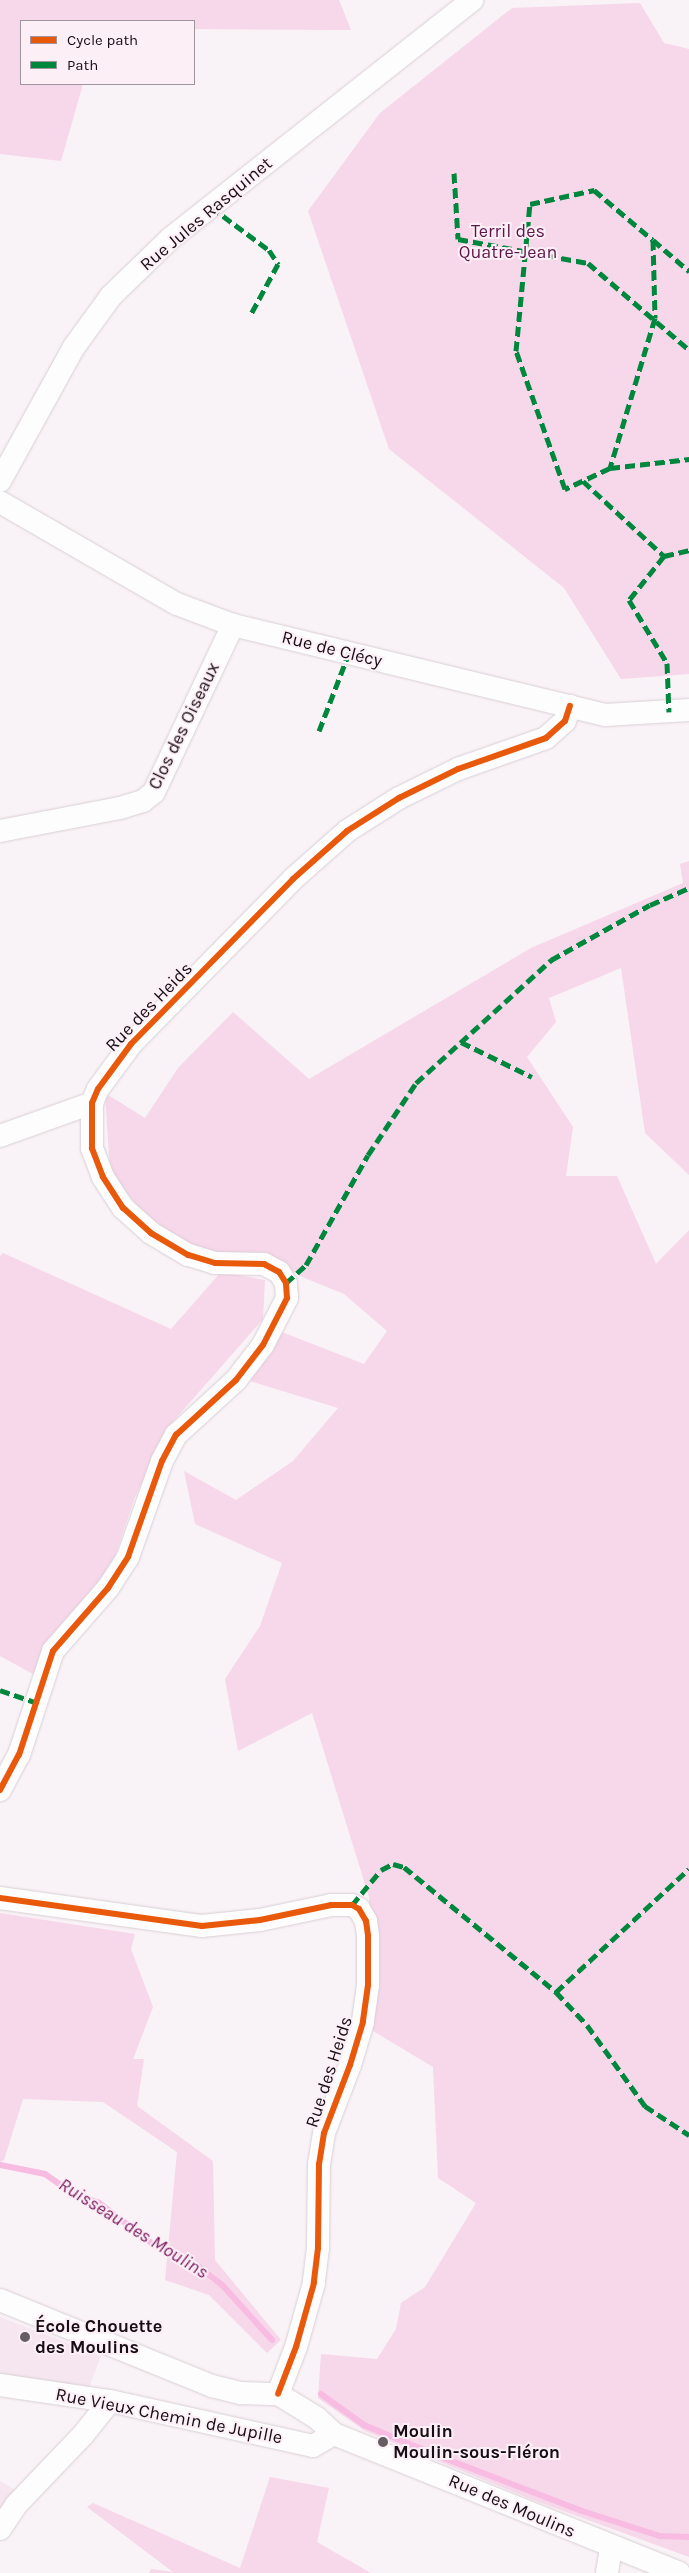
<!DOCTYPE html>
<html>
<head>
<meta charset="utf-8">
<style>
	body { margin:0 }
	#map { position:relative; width:689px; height:2573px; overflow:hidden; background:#f9f2f6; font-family:Karla,sans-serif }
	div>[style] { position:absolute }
	.built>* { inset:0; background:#f5e6ef }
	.green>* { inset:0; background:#f7d7ea }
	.stream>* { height:6px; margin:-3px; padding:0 3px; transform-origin:3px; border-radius:3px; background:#f8bbe2 }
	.roads { filter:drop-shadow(0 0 1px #d8cfd4) drop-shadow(0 0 1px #d8cfd4) }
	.minor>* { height:22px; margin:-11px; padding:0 11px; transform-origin:11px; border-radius:11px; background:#fefdfe }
	.quiet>* { height:5px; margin-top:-2.5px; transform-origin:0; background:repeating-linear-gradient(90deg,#00873e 0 10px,transparent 0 15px) }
	.cycleway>* { height:6px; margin:-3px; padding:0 3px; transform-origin:3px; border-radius:3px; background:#e8590c }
	.dots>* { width:14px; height:14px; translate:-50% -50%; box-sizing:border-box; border:2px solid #fceff6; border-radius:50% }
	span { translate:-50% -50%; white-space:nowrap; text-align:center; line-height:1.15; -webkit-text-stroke:4px #fceff6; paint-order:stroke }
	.street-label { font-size:18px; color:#170d14 }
	.park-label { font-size:18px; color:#5e1549 }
	.poi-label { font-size:18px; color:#170d14; font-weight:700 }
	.left { translate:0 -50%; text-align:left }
	.water-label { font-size:19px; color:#7a195f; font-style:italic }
	.legend { position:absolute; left:20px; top:20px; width:175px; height:65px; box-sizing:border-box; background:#fceff6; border:1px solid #a0959c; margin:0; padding:6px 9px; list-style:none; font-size:15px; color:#170d14 }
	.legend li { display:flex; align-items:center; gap:10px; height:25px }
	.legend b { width:25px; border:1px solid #a0959c }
</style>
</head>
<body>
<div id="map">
	<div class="built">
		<div style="clip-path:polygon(0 2317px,101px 2356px,89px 2387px,0 2374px)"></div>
		<div style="clip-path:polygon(0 2481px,17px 2491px,0 2510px)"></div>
	</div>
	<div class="green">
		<div style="clip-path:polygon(0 0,339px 0,351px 30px,194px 29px,194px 21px,21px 21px,21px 84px,83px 84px,61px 161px,0 154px)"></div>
		<div style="clip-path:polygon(640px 3px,664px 43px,689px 49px,689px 674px,621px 679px,564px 588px,389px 449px,308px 211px,380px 113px,512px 8px)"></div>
		<div style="clip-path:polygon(689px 861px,689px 1175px,645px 1133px,621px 968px,549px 998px,556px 1022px,527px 1057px,573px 1127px,566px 1176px,617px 1176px,656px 1264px,689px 1230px,689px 2557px,533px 2500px,365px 2431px,318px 2398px,321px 2354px,377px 2359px,396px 2329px,401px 2303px,425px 2287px,476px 2203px,438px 2178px,433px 2067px,373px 2031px,369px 1897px,312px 1713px,238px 1751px,225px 1679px,260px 1626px,282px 1563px,195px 1524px,184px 1471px,236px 1500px,293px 1461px,338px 1408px,247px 1380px,279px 1331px,364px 1364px,387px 1331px,344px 1294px,300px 1276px,268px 1256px,223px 1259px,159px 1234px,110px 1171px,105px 1093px,145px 1118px,178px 1068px,233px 1012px,309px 1079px,531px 948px,683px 883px,680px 864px)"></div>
		<div style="clip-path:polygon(3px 1253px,171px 1329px,221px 1272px,265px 1280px,263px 1319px,170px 1425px,135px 1497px,112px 1565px,53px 1636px,33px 1674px,0 1656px,0 1256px)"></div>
		<div style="clip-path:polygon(0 1913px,135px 1934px,131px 1949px,153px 2007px,133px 2059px,144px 2059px,137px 2106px,213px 2161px,215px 2260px,281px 2340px,267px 2353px,209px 2295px,165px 2280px,177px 2152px,103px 2102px,23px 2099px,4px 2160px,0 2162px)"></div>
		<div style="clip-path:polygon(270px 2477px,329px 2488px,317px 2542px,371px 2573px,149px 2573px,151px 2569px,173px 2572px,87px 2507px,93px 2503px,240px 2568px)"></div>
	</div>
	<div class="stream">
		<div style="left:0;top:2165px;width:46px;rotate:11.3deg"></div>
		<div style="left:45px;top:2174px;width:37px;rotate:35deg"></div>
		<div style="left:75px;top:2195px;width:25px;rotate:18deg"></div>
		<div style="left:99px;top:2203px;width:69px;rotate:37.4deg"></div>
		<div style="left:154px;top:2245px;width:50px;rotate:26.1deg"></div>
		<div style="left:199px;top:2267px;width:31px;rotate:38deg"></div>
		<div style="left:223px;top:2286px;width:73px;rotate:47.8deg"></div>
		<div style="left:321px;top:2394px;width:53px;rotate:35.8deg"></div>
		<div style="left:364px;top:2425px;width:78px;rotate:22.6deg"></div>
		<div style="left:436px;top:2455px;width:156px;rotate:21deg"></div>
		<div style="left:582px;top:2511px;width:82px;rotate:17.8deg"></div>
		<div style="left:660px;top:2536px;width:29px;rotate:2deg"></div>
	</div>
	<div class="roads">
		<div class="minor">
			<div style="left:0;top:481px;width:153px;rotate:-61.1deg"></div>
			<div style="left:74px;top:347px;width:63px;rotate:-54deg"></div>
			<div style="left:111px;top:296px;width:83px;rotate:-44deg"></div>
			<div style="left:171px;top:238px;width:384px;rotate:-38.3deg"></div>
			<div style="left:0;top:502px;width:204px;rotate:30deg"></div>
			<div style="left:177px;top:604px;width:60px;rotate:20.6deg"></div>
			<div style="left:233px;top:625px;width:383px;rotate:13.6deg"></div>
			<div style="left:605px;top:715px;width:84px;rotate:-3.4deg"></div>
			<div style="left:0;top:831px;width:122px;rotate:-10.9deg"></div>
			<div style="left:120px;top:808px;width:24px;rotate:-17deg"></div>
			<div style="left:143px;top:801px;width:14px;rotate:-39deg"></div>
			<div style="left:154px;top:792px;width:185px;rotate:-64.7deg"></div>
			<div style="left:0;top:1136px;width:98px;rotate:-19.7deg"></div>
			<div style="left:0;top:1790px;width:40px;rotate:-62deg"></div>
			<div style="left:19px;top:1755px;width:109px;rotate:-71.9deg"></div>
			<div style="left:53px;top:1651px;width:84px;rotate:-48.9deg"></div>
			<div style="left:108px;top:1588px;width:37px;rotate:-57deg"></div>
			<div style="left:128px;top:1557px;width:102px;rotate:-70.5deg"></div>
			<div style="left:162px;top:1461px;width:30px;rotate:-62deg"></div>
			<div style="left:176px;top:1435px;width:81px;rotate:-42.5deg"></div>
			<div style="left:236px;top:1380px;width:44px;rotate:-52.4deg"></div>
			<div style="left:263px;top:1345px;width:53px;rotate:-62.9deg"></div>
			<div style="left:287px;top:1298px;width:15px;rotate:-94deg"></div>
			<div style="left:286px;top:1283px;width:13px;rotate:-122deg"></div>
			<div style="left:279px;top:1272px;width:17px;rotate:-152deg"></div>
			<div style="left:264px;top:1264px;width:49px;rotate:-178.8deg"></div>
			<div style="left:215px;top:1263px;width:28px;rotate:-163deg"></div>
			<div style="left:188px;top:1255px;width:43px;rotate:-149.3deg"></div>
			<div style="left:151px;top:1233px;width:38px;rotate:-138deg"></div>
			<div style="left:123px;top:1208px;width:37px;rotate:-123deg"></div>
			<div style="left:103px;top:1177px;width:31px;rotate:-111deg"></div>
			<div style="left:92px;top:1148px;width:45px;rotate:-90deg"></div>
			<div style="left:92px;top:1103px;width:15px;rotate:-67deg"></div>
			<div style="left:98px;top:1089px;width:56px;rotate:-53.7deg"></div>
			<div style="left:131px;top:1044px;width:231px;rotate:-45.5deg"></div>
			<div style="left:293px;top:879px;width:72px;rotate:-41.6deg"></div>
			<div style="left:347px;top:831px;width:62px;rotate:-32.4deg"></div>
			<div style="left:399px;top:798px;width:66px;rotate:-26.2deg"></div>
			<div style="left:458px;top:769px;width:93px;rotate:-19.4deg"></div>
			<div style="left:546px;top:738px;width:25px;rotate:-42deg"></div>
			<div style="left:565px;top:721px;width:16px;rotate:-72deg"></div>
			<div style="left:0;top:1898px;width:204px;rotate:7.9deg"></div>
			<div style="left:202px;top:1926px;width:58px;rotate:-5.9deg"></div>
			<div style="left:260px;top:1920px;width:73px;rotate:-11.9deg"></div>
			<div style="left:331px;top:1905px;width:21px"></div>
			<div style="left:352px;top:1905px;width:8px;rotate:30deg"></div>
			<div style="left:359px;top:1909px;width:14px;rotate:60deg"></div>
			<div style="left:366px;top:1921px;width:15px;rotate:82deg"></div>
			<div style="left:368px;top:1936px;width:49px;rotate:90deg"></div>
			<div style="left:368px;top:1985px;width:37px;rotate:98deg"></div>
			<div style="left:363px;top:2022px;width:45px;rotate:106.8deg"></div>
			<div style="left:350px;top:2065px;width:73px;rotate:110.9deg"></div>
			<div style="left:324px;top:2133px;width:31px;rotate:99deg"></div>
			<div style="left:319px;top:2164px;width:84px;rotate:90.7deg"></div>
			<div style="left:318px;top:2248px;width:35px;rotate:97deg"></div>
			<div style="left:314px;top:2283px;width:66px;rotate:105.7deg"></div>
			<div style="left:296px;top:2347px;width:50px;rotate:111deg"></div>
			<div style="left:0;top:2300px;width:229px;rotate:22.1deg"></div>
			<div style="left:212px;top:2386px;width:30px;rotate:14deg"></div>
			<div style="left:241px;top:2393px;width:37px;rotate:2deg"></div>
			<div style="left:278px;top:2394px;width:46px;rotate:31.6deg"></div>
			<div style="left:317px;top:2418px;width:23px;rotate:43deg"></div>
			<div style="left:334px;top:2434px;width:372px;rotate:21.9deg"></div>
			<div style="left:0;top:2385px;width:111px;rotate:8.3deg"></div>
			<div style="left:110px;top:2401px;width:208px;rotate:12.5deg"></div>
			<div style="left:313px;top:2446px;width:24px;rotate:-30deg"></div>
			<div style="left:0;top:2529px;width:29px;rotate:-56deg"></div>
			<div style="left:16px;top:2505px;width:97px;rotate:-46.3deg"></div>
			<div style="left:83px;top:2435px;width:43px;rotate:-51.5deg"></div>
			<div style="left:607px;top:2573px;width:26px;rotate:-81deg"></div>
		</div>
	</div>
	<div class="quiet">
		<div style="left:454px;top:173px;width:66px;rotate:86.5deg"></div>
		<div style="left:458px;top:239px;width:132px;rotate:10.5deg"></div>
		<div style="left:588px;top:263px;width:133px;rotate:40.7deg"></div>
		<div style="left:211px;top:207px;width:72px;rotate:36.6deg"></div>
		<div style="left:269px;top:250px;width:17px;rotate:57deg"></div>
		<div style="left:278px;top:264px;width:57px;rotate:118.4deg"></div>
		<div style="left:653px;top:240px;width:78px;rotate:88.5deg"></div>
		<div style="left:655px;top:318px;width:157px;rotate:106.7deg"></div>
		<div style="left:610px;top:468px;width:50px;rotate:155deg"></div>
		<div style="left:565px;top:489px;width:146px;rotate:-109.5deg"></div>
		<div style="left:516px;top:351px;width:148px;rotate:-84.6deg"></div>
		<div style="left:530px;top:204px;width:66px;rotate:-12.3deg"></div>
		<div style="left:594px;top:190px;width:77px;rotate:40.3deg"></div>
		<div style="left:653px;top:240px;width:48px;rotate:40.7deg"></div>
		<div style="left:610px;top:468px;width:80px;rotate:-6.5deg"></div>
		<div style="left:583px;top:481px;width:110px;rotate:42.8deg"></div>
		<div style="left:664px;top:556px;width:26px;rotate:-13deg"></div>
		<div style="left:664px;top:556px;width:56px;rotate:128.5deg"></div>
		<div style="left:629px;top:600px;width:74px;rotate:58.9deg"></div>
		<div style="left:667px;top:663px;width:49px;rotate:87.7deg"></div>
		<div style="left:319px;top:731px;width:84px;rotate:-69deg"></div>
		<div style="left:461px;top:1042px;width:79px;rotate:26.2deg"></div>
		<div style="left:286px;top:1283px;width:27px;rotate:-42deg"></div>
		<div style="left:306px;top:1265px;width:126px;rotate:-60.6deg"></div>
		<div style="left:368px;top:1155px;width:87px;rotate:-56.3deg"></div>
		<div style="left:416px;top:1083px;width:183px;rotate:-42.3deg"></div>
		<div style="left:551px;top:960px;width:113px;rotate:-29.1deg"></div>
		<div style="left:650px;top:905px;width:43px;rotate:-23.6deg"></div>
		<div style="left:0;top:1690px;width:37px;rotate:19deg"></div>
		<div style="left:352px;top:1905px;width:45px;rotate:-50.4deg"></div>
		<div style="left:381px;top:1870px;width:13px;rotate:-27deg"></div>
		<div style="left:393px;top:1864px;width:11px;rotate:15deg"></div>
		<div style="left:404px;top:1867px;width:197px;rotate:39.4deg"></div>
		<div style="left:556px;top:1992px;width:45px;rotate:46.8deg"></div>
		<div style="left:587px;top:2025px;width:100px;rotate:54.4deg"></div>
		<div style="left:645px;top:2106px;width:53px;rotate:33.4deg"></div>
		<div style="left:556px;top:1992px;width:181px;rotate:-42.8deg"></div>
	</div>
	<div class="cycleway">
		<div style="left:0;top:1790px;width:40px;rotate:-62deg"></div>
		<div style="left:19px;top:1755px;width:109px;rotate:-71.9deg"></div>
		<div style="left:53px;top:1651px;width:84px;rotate:-48.9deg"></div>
		<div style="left:108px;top:1588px;width:37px;rotate:-57deg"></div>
		<div style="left:128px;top:1557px;width:102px;rotate:-70.5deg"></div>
		<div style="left:162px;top:1461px;width:30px;rotate:-62deg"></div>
		<div style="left:176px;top:1435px;width:81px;rotate:-42.5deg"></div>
		<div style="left:236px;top:1380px;width:44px;rotate:-52.4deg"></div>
		<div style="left:263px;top:1345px;width:53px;rotate:-62.9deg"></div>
		<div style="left:287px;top:1298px;width:15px;rotate:-94deg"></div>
		<div style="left:286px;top:1283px;width:13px;rotate:-122deg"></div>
		<div style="left:279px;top:1272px;width:17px;rotate:-152deg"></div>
		<div style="left:264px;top:1264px;width:49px;rotate:-178.8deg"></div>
		<div style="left:215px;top:1263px;width:28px;rotate:-163deg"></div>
		<div style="left:188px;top:1255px;width:43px;rotate:-149.3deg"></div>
		<div style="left:151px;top:1233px;width:38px;rotate:-138deg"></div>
		<div style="left:123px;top:1208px;width:37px;rotate:-123deg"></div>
		<div style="left:103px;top:1177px;width:31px;rotate:-111deg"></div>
		<div style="left:92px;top:1148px;width:45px;rotate:-90deg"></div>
		<div style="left:92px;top:1103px;width:15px;rotate:-67deg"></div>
		<div style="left:98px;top:1089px;width:56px;rotate:-53.7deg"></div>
		<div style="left:131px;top:1044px;width:231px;rotate:-45.5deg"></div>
		<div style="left:293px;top:879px;width:72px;rotate:-41.6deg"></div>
		<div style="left:347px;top:831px;width:62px;rotate:-32.4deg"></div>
		<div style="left:399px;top:798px;width:66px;rotate:-26.2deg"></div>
		<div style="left:458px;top:769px;width:93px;rotate:-19.4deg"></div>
		<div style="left:546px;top:738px;width:25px;rotate:-42deg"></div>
		<div style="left:565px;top:721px;width:16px;rotate:-72deg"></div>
		<div style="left:0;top:1898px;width:204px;rotate:7.9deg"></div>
		<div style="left:202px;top:1926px;width:58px;rotate:-5.9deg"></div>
		<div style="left:260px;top:1920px;width:73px;rotate:-11.9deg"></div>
		<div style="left:331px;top:1905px;width:21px"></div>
		<div style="left:352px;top:1905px;width:8px;rotate:30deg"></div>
		<div style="left:359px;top:1909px;width:14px;rotate:60deg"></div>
		<div style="left:366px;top:1921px;width:15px;rotate:82deg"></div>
		<div style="left:368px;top:1936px;width:49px;rotate:90deg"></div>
		<div style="left:368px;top:1985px;width:37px;rotate:98deg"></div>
		<div style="left:363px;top:2022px;width:45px;rotate:106.8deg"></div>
		<div style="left:350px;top:2065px;width:73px;rotate:110.9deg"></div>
		<div style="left:324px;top:2133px;width:31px;rotate:99deg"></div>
		<div style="left:319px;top:2164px;width:84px;rotate:90.7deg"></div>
		<div style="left:318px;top:2248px;width:35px;rotate:97deg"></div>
		<div style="left:314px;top:2283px;width:66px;rotate:105.7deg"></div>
		<div style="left:296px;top:2347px;width:50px;rotate:111deg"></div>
	</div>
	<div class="dots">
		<div style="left:25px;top:2337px;background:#665d63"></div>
		<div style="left:383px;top:2442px;background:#665d63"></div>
	</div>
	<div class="street-label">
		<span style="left:206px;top:214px;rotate:-40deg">Rue Jules Rasquinet</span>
		<span style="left:332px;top:649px;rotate:14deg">Rue de Clécy</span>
		<span style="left:184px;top:726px;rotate:-64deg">Clos des Oiseaux</span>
		<span style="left:149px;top:1007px;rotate:-46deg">Rue des Heids</span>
		<span style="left:329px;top:2072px;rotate:-72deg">Rue des Heids</span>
		<span style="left:169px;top:2416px;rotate:11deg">Rue Vieux Chemin de Jupille</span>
		<span style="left:512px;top:2506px;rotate:23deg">Rue des Moulins</span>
	</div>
	<div class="park-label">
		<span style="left:508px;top:242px">Terril des<br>Quatre-Jean</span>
	</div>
	<div class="poi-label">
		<span class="left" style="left:35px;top:2337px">École Chouette<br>des Moulins</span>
		<span class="left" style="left:393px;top:2442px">Moulin<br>Moulin-sous-Fléron</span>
	</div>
	<div class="water-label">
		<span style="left:133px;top:2229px;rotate:32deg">Ruisseau des Moulins</span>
	</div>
	<ul class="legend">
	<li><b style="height:6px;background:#e8590c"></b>Cycle path</li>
	<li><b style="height:6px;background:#00873e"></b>Path</li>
	</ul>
</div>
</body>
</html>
